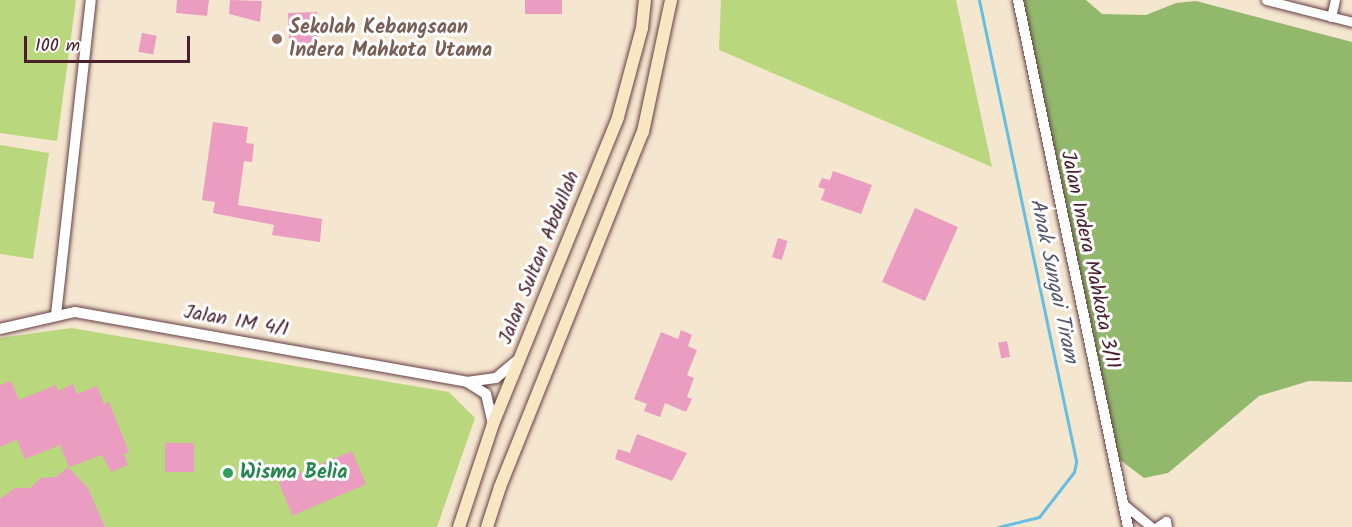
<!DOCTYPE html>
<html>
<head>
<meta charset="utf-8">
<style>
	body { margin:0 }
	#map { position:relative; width:1352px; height:527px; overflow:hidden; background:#f5e6cf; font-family:Kalam,sans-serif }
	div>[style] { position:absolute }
	.green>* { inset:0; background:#b9d77d }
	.forest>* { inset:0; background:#92b86c }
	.stream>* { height:3px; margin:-1.5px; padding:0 1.5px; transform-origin:1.5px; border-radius:1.5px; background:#66bee3 }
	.building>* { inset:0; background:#ea9dc1; transform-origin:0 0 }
	.roads { filter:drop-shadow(0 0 2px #643d44) drop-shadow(0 0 2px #643d44) }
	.minor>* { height:9px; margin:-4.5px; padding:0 4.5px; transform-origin:4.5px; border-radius:4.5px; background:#fff }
	.tertiary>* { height:10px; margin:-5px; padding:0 5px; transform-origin:5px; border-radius:5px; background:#fff }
	.secondary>* { height:12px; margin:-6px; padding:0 6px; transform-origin:6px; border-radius:6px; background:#f9e7c3 }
	.dots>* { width:16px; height:16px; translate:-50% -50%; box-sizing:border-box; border:3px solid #fff; border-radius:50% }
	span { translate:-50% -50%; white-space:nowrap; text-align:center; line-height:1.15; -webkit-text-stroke:6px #fff; paint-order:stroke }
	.education-label { font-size:20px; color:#785e54; font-weight:700 }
	.left { translate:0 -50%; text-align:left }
	.street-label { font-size:20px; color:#4a1f2b }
	.leisure-label { font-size:20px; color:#27864d; font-weight:700 }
	.water-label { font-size:21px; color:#54576b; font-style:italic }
	.scale { position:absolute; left:24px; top:36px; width:166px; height:27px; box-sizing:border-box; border:3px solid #4a1f2b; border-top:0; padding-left:8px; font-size:18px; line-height:21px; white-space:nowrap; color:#4a1f2b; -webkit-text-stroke:4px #fff; paint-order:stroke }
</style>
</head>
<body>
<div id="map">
	<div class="green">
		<div style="clip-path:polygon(0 0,76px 0,57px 141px,0 133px)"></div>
		<div style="clip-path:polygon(721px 0,956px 0,992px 167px,719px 50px)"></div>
		<div style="clip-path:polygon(0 145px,49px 153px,33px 259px,0 254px)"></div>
		<div style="clip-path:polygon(71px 328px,449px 392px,475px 418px,437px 527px,0 527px,0 338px)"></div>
	</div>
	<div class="forest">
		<div style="clip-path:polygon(1022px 0,1086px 0,1102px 14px,1146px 15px,1176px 3px,1196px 1px,1352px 42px,1352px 382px,1309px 381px,1259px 396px,1168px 473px,1144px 478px,1111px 453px)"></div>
	</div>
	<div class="stream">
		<div style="left:979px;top:0;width:472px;rotate:78.1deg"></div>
		<div style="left:1076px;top:462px;width:10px;rotate:101deg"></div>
		<div style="left:1074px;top:472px;width:57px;rotate:127.9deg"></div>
		<div style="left:1039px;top:517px;width:42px;rotate:166.3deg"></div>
	</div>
	<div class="building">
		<div style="clip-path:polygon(177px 0,209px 0,207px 16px,176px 13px)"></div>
		<div style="clip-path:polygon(230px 0,262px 1px,260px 22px,229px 14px)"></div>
		<div style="left:525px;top:0;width:37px;height:14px"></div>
		<div style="left:317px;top:12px;width:31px;height:29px;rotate:88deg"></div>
		<div style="left:142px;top:33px;width:15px;height:19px;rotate:11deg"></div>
		<div style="clip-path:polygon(213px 122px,248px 127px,246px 143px,254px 144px,252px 162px,244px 161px,238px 205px,322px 219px,320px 242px,272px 235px,274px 225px,213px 213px,215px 202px,202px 200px)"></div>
		<div style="clip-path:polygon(833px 171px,872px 185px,861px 214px,821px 200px,825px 189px,818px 187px,822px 178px,830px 180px)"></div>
		<div style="left:915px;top:208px;width:47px;height:81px;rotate:24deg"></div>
		<div style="left:778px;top:238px;width:10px;height:20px;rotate:17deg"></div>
		<div style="clip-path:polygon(681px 330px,692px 335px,688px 346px,697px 350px,687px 375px,694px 378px,687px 397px,692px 399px,686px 412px,665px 403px,660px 417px,644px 411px,647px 404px,634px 399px,661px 332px,678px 339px)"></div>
		<div style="left:1007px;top:341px;width:16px;height:9px;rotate:79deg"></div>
		<div style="clip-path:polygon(11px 381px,19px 400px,56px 385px,58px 391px,73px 384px,77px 394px,97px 386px,104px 404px,109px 402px,129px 452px,124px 454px,128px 465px,111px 472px,102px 455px,69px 467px,60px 445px,25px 459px,17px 440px,0 447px,0 385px)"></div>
		<div style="clip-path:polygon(637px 434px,687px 453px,672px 481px,615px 459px,618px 449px,630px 453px)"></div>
		<div style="left:194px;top:443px;width:29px;height:29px;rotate:90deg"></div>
		<div style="left:352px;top:451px;width:36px;height:80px;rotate:67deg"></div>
		<div style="clip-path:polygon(68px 467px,88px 488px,105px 527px,0 527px,0 499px,15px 488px,30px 488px,41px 478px,56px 477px)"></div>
	</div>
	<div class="roads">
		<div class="minor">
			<div style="left:1266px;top:0;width:89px;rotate:14.3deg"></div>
			<div style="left:1331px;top:17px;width:17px;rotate:-77deg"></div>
			<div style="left:1122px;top:503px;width:38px;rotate:39deg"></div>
			<div style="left:1157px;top:527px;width:11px;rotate:-34deg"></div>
			<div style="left:1166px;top:521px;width:6px;rotate:81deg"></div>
		</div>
		<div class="tertiary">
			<div style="left:1018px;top:0;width:538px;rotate:78.21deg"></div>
			<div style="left:56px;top:315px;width:317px;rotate:-83.7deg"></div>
			<div style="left:0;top:329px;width:77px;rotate:-12.8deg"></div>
			<div style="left:75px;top:312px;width:398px;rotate:10.1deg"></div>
			<div style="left:467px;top:382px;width:29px;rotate:-8deg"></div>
			<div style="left:496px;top:378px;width:30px;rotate:-40deg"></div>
			<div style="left:467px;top:382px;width:22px;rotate:32deg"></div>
			<div style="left:486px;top:394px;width:31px;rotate:77deg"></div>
		</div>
		<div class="secondary">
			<div style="left:459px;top:527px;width:108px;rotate:-71.7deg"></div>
			<div style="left:493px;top:424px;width:331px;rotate:-67.8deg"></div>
			<div style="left:618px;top:117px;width:92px;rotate:-74.9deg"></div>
			<div style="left:642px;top:28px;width:28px;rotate:-84deg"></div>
			<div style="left:487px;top:527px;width:42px;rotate:-72deg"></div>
			<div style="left:500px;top:487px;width:383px;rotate:-68.1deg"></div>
			<div style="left:643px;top:132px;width:135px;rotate:-78deg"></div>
		</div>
	</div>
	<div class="dots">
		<div style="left:277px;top:39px;background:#8d6e63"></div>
		<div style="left:228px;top:473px;background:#2e9e5b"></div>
	</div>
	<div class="education-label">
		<span class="left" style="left:289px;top:40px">Sekolah Kebangsaan<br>Indera Mahkota Utama</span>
	</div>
	<div class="street-label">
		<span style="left:540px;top:258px;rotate:-68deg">Jalan Sultan Abdullah</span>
		<span style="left:1089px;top:260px;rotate:78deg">Jalan Indera Mahkota 3/11</span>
		<span style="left:236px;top:322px;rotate:10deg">Jalan IM 4/1</span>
	</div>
	<div class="leisure-label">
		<span class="left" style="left:240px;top:473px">Wisma Belia</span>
	</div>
	<div class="water-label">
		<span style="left:1053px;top:281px;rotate:78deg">Anak Sungai Tiram</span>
	</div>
	<div class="scale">100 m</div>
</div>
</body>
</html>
